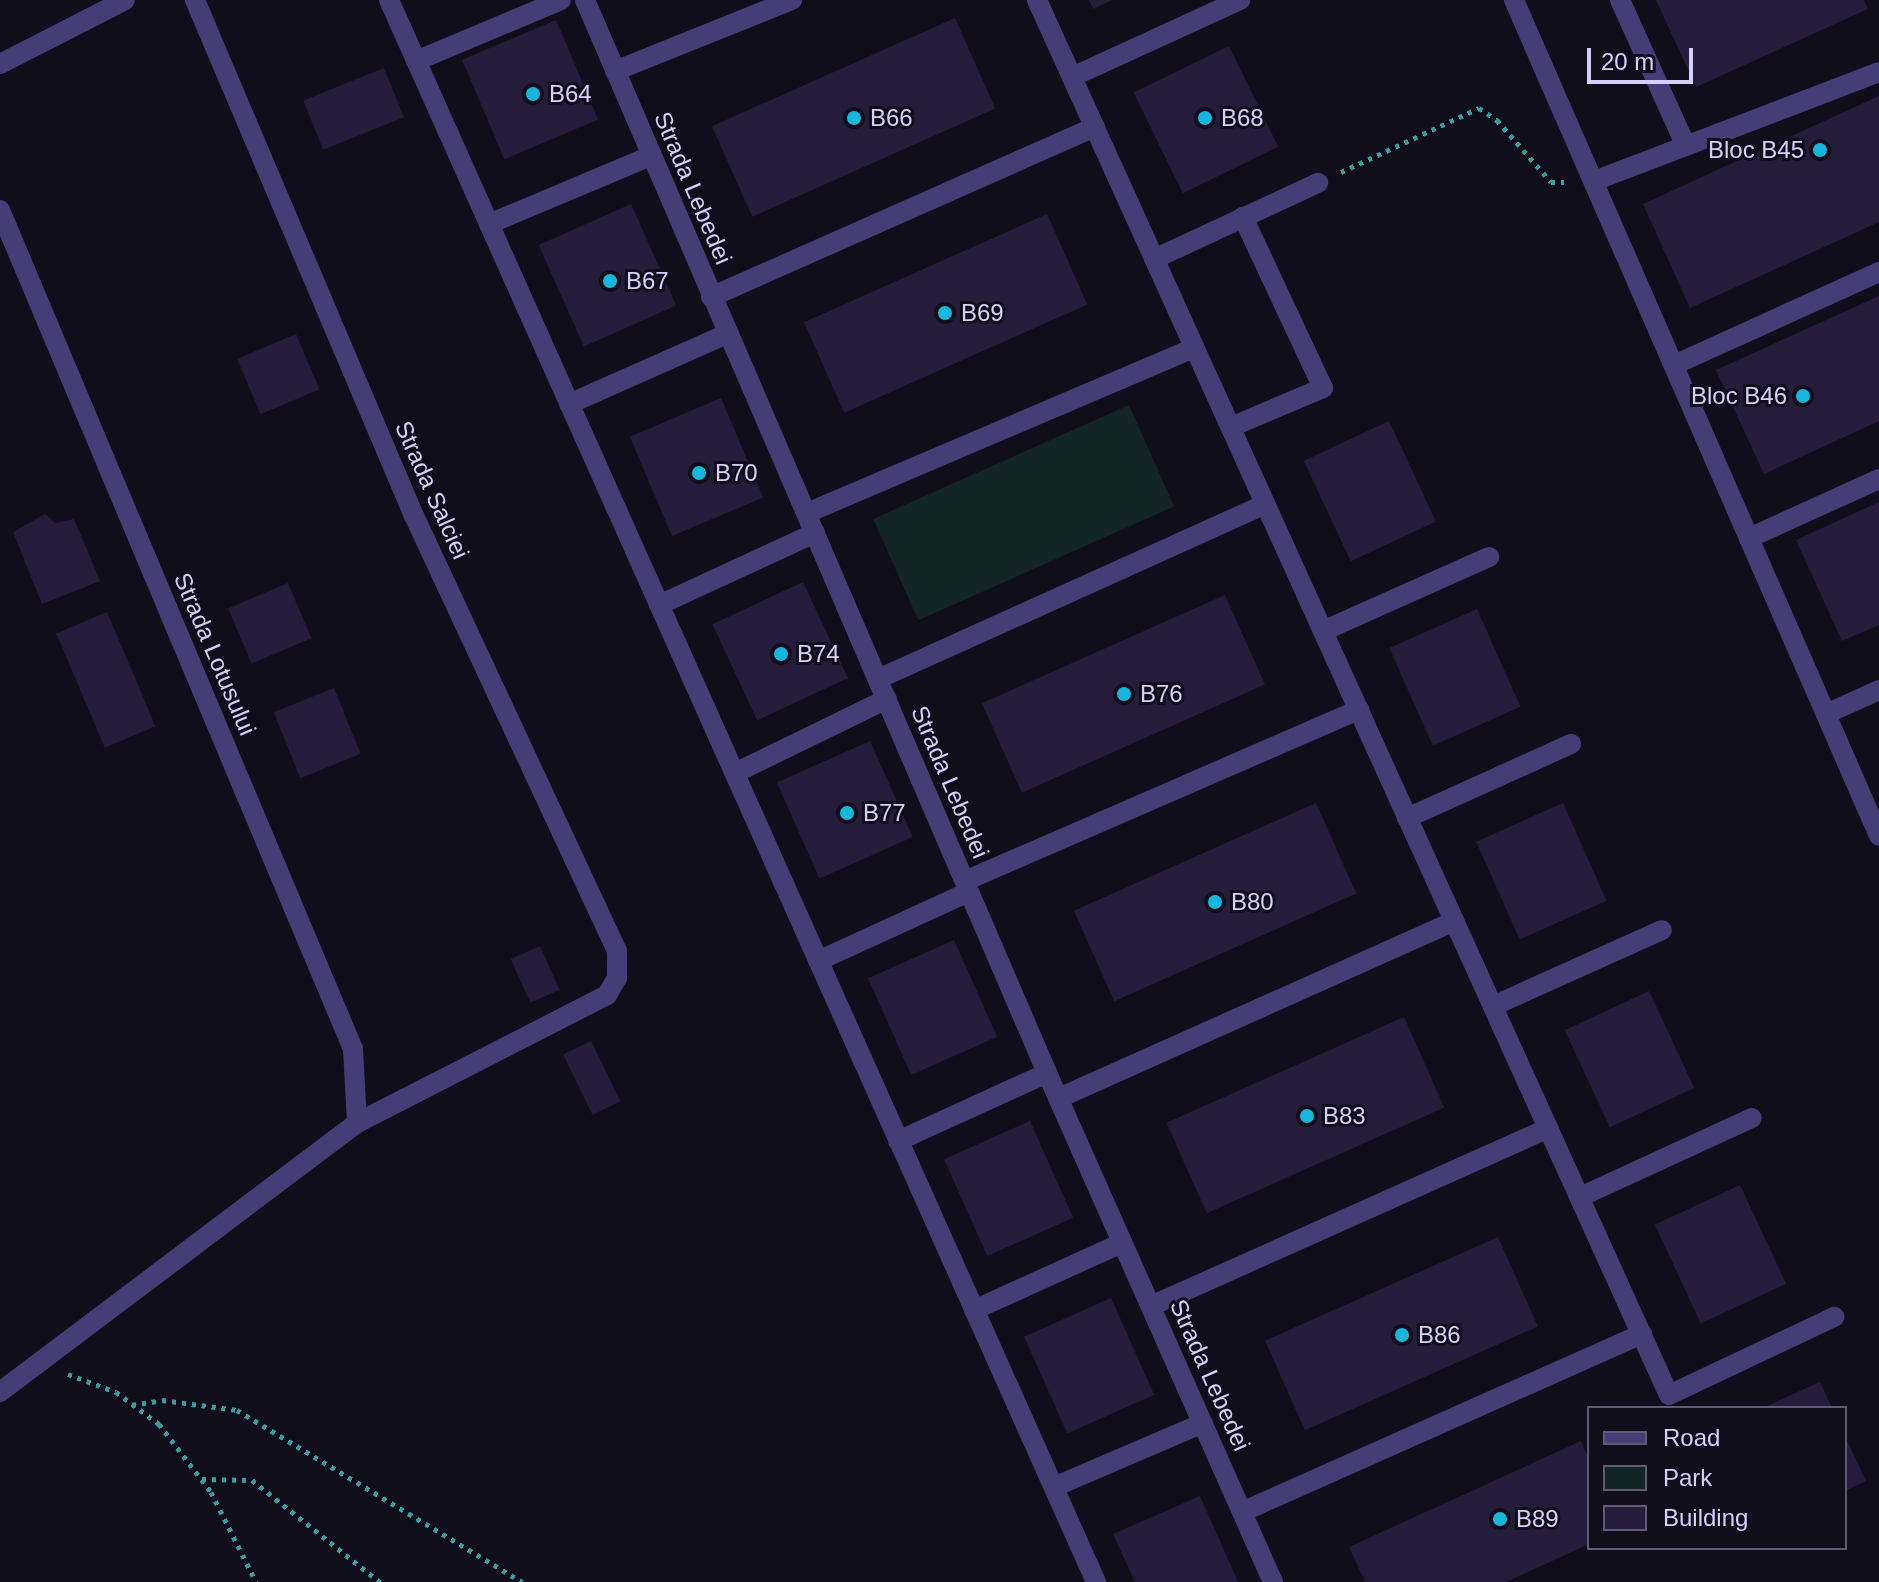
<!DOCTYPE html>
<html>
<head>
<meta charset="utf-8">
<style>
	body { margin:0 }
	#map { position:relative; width:1879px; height:1582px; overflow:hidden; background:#110e1c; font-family:Arial,sans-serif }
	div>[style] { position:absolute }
	.green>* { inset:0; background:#122425; transform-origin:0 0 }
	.building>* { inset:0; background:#251c3b; transform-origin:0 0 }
	.path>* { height:5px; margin-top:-2.5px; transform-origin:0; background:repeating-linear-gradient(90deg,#3a9ea1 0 4px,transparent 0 10px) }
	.service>* { height:20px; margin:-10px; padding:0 10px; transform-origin:10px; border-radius:10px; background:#453e76 }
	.minor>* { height:20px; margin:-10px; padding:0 10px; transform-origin:10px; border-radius:10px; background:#453e76 }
	.dots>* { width:22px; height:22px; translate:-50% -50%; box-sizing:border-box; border:4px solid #110e1c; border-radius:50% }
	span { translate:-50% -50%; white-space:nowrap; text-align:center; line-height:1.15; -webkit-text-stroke:6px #110e1c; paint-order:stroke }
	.poi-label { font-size:24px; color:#d7cef9 }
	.left { translate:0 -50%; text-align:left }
	.right { translate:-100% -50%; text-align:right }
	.street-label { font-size:24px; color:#d7cef9 }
	.legend { position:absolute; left:1587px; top:1406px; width:260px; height:144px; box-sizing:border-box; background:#110e1c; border:2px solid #605b74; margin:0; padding:10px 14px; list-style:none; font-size:24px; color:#d7cef9 }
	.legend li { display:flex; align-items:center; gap:16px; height:40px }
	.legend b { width:40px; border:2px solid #605b74 }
	.scale { position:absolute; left:1587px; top:48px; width:106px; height:36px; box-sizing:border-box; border:4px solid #d7cef9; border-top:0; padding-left:10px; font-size:24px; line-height:28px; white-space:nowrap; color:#d7cef9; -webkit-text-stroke:6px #110e1c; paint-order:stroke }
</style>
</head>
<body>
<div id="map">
	<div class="green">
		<div style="left:1129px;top:405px;width:111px;height:280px;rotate:66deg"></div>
	</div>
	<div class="building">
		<div style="clip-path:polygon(1089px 0,1112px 0,1093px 9px)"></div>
		<div style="clip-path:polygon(1656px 0,1864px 0,1868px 9px,1696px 87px)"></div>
		<div style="left:955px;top:18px;width:99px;height:266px;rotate:66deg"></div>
		<div style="left:556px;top:20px;width:108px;height:102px;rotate:67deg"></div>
		<div style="left:1229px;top:46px;width:112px;height:106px;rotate:64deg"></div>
		<div style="left:384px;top:68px;width:53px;height:87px;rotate:68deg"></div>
		<div style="clip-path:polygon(1879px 96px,1879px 222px,1690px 308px,1643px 204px)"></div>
		<div style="left:631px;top:204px;width:111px;height:101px;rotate:66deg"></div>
		<div style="left:1047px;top:214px;width:99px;height:266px;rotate:66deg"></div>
		<div style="clip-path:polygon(1879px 296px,1879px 421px,1764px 474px,1716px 370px)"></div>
		<div style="left:296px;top:334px;width:60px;height:64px;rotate:67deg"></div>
		<div style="left:721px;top:398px;width:108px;height:99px;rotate:67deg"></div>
		<div style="left:1389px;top:421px;width:111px;height:94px;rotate:65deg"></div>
		<div style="clip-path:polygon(1879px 502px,1879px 625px,1842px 641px,1796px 540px)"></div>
		<div style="clip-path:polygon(45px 514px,55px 523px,74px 519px,100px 581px,42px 604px,13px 532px)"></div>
		<div style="left:803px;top:582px;width:106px;height:100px;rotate:65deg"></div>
		<div style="left:288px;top:583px;width:60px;height:65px;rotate:67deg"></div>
		<div style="left:1225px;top:595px;width:98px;height:266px;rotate:66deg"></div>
		<div style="left:1477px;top:609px;width:107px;height:96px;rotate:66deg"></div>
		<div style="left:107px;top:612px;width:124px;height:55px;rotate:67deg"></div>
		<div style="left:334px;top:688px;width:71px;height:65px;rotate:68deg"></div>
		<div style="left:870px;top:741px;width:105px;height:102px;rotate:66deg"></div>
		<div style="left:1316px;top:803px;width:99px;height:265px;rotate:66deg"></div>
		<div style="left:1563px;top:803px;width:107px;height:95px;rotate:66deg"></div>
		<div style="left:954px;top:940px;width:106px;height:94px;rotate:66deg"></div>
		<div style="left:540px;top:946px;width:48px;height:32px;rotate:66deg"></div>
		<div style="left:1649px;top:991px;width:107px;height:93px;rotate:65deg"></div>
		<div style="left:1404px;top:1017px;width:99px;height:260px;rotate:66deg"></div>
		<div style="left:591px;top:1041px;width:67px;height:31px;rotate:64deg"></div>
		<div style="left:1030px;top:1121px;width:106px;height:94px;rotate:66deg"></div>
		<div style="left:1740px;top:1185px;width:109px;height:94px;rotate:65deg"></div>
		<div style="left:1498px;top:1237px;width:98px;height:255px;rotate:66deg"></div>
		<div style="left:1111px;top:1298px;width:106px;height:95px;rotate:66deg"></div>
		<div style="clip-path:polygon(1820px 1382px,1832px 1408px,1763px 1408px,1782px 1399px)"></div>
		<div style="clip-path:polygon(1845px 1436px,1866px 1481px,1845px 1491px)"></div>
		<div style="clip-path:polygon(1581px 1441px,1589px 1460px,1589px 1544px,1506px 1582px,1365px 1582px,1349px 1547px)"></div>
		<div style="clip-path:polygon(1200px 1496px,1238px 1582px,1135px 1582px,1113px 1534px)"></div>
	</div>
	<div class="path">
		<div style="left:1341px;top:172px;width:152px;rotate:-24.9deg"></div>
		<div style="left:1479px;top:108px;width:22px;rotate:34deg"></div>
		<div style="left:1497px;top:120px;width:82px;rotate:48.9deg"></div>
		<div style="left:1551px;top:182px;width:13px"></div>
		<div style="left:68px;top:1374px;width:51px;rotate:20.6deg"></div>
		<div style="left:116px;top:1392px;width:54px;rotate:36.7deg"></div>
		<div style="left:159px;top:1424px;width:86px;rotate:52.6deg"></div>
		<div style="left:211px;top:1492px;width:101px;rotate:63.4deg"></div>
		<div style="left:132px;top:1405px;width:30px;rotate:-9deg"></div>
		<div style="left:162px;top:1400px;width:76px;rotate:7.6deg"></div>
		<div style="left:237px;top:1410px;width:333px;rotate:31.1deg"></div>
		<div style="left:202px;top:1479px;width:50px;rotate:1.1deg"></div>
		<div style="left:252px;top:1480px;width:164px;rotate:38.6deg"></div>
	</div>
	<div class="service">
		<div style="left:1514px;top:0;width:912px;rotate:66.41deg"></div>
		<div style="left:1620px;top:0;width:160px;rotate:65.7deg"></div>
		<div style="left:1072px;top:77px;width:185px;rotate:-24.6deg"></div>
		<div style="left:1594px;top:181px;width:305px;rotate:-20.9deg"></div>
		<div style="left:1674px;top:365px;width:225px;rotate:-24.4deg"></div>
		<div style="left:1749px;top:538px;width:143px;rotate:-24.4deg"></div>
		<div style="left:1826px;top:714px;width:58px;rotate:-24.4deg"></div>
	</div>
	<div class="minor">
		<div style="left:389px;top:0;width:1733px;rotate:65.92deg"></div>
		<div style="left:585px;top:0;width:1168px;rotate:66.7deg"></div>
		<div style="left:1047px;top:1073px;width:557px;rotate:66.06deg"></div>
		<div style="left:1037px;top:0;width:1531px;rotate:65.63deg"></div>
		<div style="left:1669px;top:1395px;width:183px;rotate:-25.3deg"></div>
		<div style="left:416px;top:61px;width:157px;rotate:-22.8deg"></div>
		<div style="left:0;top:64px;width:140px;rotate:-27.1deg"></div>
		<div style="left:615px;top:71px;width:191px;rotate:-21.9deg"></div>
		<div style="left:0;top:210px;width:910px;rotate:67.18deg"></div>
		<div style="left:353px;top:1049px;width:74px;rotate:86.9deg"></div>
		<div style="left:489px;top:224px;width:176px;rotate:-22.8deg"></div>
		<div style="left:1154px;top:259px;width:181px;rotate:-24.9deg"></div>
		<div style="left:711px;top:297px;width:420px;rotate:-23.9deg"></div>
		<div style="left:569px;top:404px;width:173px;rotate:-23.9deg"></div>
		<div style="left:1231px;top:427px;width:100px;rotate:-23deg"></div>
		<div style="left:1323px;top:388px;width:189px;rotate:-115.1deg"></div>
		<div style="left:807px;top:513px;width:421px;rotate:-23.1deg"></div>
		<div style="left:659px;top:605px;width:172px;rotate:-24.8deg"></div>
		<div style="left:1323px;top:631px;width:182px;rotate:-24deg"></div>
		<div style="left:878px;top:679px;width:425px;rotate:-24.3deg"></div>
		<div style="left:735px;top:773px;width:169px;rotate:-26deg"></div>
		<div style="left:1407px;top:818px;width:180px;rotate:-24.3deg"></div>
		<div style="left:965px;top:881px;width:430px;rotate:-23.5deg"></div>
		<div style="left:818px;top:961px;width:166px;rotate:-24.6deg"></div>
		<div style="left:1493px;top:1006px;width:185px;rotate:-24.2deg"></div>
		<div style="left:1059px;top:1098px;width:433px;rotate:-24.1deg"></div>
		<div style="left:898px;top:1141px;width:164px;rotate:-24.5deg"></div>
		<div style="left:1580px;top:1197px;width:189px;rotate:-24.7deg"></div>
		<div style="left:1151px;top:1306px;width:435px;rotate:-24.1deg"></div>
		<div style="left:974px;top:1310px;width:162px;rotate:-24.4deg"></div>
		<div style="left:0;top:1392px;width:447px;rotate:-37deg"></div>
		<div style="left:357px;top:1123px;width:281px;rotate:-27.1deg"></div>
		<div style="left:607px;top:995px;width:20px;rotate:-60deg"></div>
		<div style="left:617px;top:978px;width:27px;rotate:-90deg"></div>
		<div style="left:617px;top:951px;width:480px;rotate:-115deg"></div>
		<div style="left:414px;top:516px;width:561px;rotate:-113deg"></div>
		<div style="left:1054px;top:1487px;width:162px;rotate:-23.2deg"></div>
		<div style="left:1242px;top:1512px;width:438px;rotate:-24deg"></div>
	</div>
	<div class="dots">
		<div style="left:533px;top:94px;background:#1ab5da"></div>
		<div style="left:854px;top:118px;background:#1ab5da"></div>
		<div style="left:1205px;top:118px;background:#1ab5da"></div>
		<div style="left:1820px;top:150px;background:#1ab5da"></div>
		<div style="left:610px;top:281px;background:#1ab5da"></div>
		<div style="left:945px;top:313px;background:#1ab5da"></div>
		<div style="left:1803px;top:396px;background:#1ab5da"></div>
		<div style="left:699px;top:473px;background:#1ab5da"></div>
		<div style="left:781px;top:654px;background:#1ab5da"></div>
		<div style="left:1124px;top:694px;background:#1ab5da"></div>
		<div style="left:847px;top:813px;background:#1ab5da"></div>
		<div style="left:1215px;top:902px;background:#1ab5da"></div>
		<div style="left:1307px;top:1116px;background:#1ab5da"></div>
		<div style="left:1402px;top:1335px;background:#1ab5da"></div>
		<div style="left:1500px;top:1519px;background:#1ab5da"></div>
	</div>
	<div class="poi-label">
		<span class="left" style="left:549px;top:94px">B64</span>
		<span class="left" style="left:870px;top:118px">B66</span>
		<span class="left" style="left:1221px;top:118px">B68</span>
		<span class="right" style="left:1804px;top:150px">Bloc B45</span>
		<span class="left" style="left:626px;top:281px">B67</span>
		<span class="left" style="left:961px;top:313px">B69</span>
		<span class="right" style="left:1787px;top:396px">Bloc B46</span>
		<span class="left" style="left:715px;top:473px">B70</span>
		<span class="left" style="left:797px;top:654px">B74</span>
		<span class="left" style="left:1140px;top:694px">B76</span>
		<span class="left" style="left:863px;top:813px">B77</span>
		<span class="left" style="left:1231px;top:902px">B80</span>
		<span class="left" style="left:1323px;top:1116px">B83</span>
		<span class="left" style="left:1418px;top:1335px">B86</span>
		<span class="left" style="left:1516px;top:1519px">B89</span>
	</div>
	<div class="street-label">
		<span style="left:693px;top:188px;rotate:67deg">Strada Lebedei</span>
		<span style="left:432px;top:490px;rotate:66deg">Strada Salciei</span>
		<span style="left:215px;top:654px;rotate:67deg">Strada Lotusului</span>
		<span style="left:950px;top:782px;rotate:67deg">Strada Lebedei</span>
		<span style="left:1210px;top:1375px;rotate:66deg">Strada Lebedei</span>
	</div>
	<ul class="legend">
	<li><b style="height:10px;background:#453e76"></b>Road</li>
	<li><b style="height:22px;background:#122425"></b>Park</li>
	<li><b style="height:22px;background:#251c3b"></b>Building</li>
	</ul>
	<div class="scale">20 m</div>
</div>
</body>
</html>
